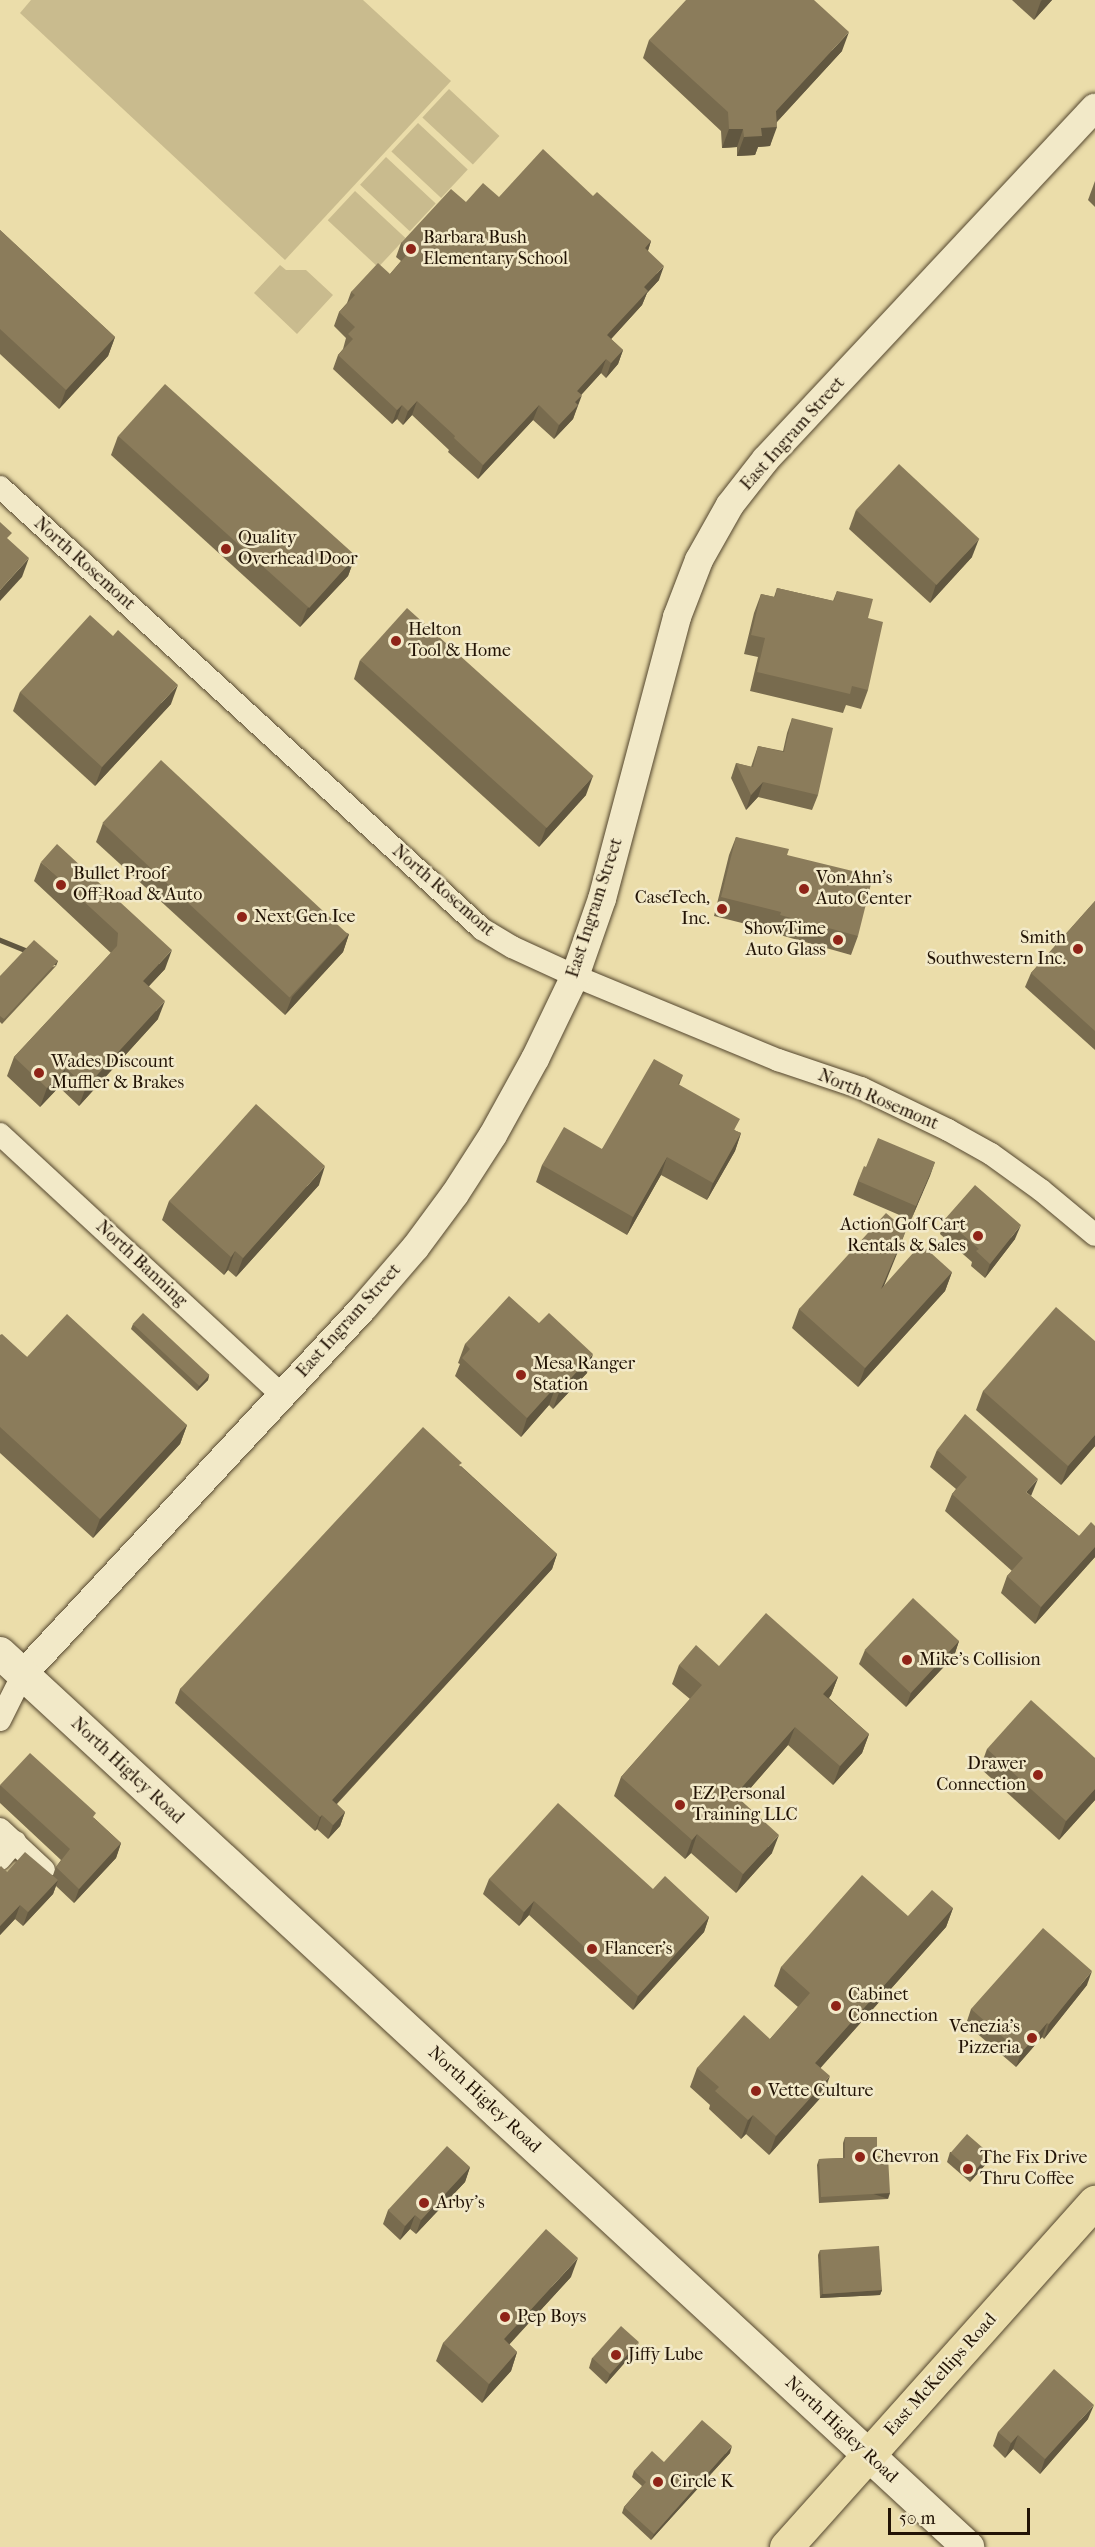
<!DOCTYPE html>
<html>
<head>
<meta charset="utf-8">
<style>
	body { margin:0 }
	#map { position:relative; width:1095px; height:2547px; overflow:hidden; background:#ebddaa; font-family:"IM FELL French Canon",serif }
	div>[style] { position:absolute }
	.green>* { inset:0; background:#c9bb8e; transform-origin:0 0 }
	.roads { filter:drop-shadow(0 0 2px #54462e) drop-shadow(0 0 2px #54462e) }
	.minor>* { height:22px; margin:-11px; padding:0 11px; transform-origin:11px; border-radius:11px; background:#f2e9c8 }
	.tertiary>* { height:28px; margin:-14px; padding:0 14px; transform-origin:14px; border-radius:14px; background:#f2e9c8 }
	.secondary>* { height:32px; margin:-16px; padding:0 16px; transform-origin:16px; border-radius:16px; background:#f2e9c8 }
	.primary>* { height:33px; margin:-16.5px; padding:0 16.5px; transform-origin:16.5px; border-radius:16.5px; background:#ebddaa }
	.wall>* { inset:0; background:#786b4e }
	.shaded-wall>* { inset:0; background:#615740; transform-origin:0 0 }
	.building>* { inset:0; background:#8b7c5b; transform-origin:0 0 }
	.dots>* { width:16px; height:16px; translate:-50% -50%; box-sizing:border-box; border:3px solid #f2e9c8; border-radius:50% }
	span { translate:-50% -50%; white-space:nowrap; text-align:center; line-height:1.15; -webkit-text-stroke:5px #f2e9c8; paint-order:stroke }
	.poi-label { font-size:18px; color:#221305 }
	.left { translate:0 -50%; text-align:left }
	.right { translate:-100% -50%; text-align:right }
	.street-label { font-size:18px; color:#221305 }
	.scale { position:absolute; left:888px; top:2508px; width:142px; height:27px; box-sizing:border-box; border:3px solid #221305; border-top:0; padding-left:8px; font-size:18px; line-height:21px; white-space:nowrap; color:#221305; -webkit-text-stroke:4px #f2e9c8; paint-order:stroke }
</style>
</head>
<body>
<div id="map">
	<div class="green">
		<div style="clip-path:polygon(31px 0,363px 0,451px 81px,285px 260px,20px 13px)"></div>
		<div style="left:449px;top:89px;width:69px;height:39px;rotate:43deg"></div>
		<div style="left:418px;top:123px;width:68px;height:39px;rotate:43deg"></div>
		<div style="left:386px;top:157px;width:68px;height:38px;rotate:43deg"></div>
		<div style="left:355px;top:191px;width:69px;height:40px;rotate:43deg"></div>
		<div style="clip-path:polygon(280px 265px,286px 270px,306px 270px,333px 295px,297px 334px,254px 293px)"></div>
	</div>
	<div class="roads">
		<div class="minor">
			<div style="left:0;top:487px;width:654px;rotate:42.52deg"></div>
			<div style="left:482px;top:929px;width:35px;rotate:31deg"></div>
			<div style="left:512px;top:947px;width:69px;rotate:24.7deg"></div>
			<div style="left:575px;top:976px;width:220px;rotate:22.5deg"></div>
			<div style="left:778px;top:1060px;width:88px;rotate:18.6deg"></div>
			<div style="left:861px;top:1088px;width:97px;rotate:25.8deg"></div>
			<div style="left:948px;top:1130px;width:49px;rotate:29.2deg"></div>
			<div style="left:991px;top:1154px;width:62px;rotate:35.8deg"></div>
			<div style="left:1041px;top:1190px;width:70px;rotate:39.8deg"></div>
			<div style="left:0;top:1134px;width:384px;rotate:42.8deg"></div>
			<div style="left:0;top:1720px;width:51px;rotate:-63.4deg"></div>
			<div style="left:0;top:1829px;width:60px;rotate:43deg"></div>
			<div style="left:0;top:1859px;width:23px;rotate:-49deg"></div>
		</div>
		<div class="tertiary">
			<div style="left:23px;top:1674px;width:501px;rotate:-47.1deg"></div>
			<div style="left:364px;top:1307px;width:78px;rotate:-49.2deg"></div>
			<div style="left:415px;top:1248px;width:67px;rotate:-53.5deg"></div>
			<div style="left:455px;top:1194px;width:70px;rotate:-57.2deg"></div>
			<div style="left:493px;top:1135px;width:87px;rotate:-61.1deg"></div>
			<div style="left:535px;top:1059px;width:92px;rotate:-64.3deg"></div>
			<div style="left:575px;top:976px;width:82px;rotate:-70.7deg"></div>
			<div style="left:602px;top:899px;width:292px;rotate:-75.1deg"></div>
			<div style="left:677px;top:617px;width:61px;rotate:-68.9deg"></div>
			<div style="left:699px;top:560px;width:63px;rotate:-60.6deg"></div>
			<div style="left:730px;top:505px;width:58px;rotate:-52deg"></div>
			<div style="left:766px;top:459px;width:481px;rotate:-46.9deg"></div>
		</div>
		<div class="secondary">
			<div style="left:0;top:1653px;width:1318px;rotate:42.72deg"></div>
		</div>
		<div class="primary">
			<div style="left:786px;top:2547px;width:463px;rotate:-48.2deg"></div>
		</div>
	</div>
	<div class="wall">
		<div style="clip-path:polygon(1012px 0,1052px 0,1034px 20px)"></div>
		<div style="clip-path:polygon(649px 40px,842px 51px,777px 122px,770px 146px,758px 147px,755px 155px,737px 156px,737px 147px,722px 148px,721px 131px,643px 58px)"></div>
		<div style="clip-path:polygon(1095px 181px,1095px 207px,1088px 200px)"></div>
		<div style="clip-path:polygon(593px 196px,651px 241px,648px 251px,659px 280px,647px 293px,642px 305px,611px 339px,623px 350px,618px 364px,606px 378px,601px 373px,581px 395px,573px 419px,554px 439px,533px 420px,478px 479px,448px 452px,449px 450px,412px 415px,403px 425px,397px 419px,392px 424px,333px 369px,338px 355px,343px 349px,346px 338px,334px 326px,339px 312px,347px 303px,351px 292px,390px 274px,401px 261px,396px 257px,401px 243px,466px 202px,499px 197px)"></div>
		<div style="clip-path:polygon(0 230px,115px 337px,108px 356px,59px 409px,0 354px)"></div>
		<div style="clip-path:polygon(118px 436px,355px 557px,348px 576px,300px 627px,111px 455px)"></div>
		<div style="clip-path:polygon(856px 510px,972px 557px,930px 603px,849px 529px)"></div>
		<div style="clip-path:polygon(777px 588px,833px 601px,837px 591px,868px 618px,868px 690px,861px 709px,846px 705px,843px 713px,750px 691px,758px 657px,744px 654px,754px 613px,761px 594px,774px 597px)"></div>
		<div style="clip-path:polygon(360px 660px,586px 795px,539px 847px,354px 679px)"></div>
		<div style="clip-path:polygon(20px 692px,171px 704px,95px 786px,13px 711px)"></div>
		<div style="clip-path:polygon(792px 718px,818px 795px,812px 810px,758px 797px,746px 810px,731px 778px,736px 763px,751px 767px,758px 746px,783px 751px,787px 733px)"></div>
		<div style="clip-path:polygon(103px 823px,349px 934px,343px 952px,285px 1015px,96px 842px)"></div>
		<div style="clip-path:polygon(736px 837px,787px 855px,858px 936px,851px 955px,773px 933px,774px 931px,714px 916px,729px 855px)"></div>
		<div style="clip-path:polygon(41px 862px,165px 969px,149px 986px,158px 1019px,79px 1106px,59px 1087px,40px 1107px,7px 1076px,14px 1057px,111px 953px,34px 881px)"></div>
		<div style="clip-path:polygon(1095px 901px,1095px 1050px,1025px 987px,1031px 973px)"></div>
		<div style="clip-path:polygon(56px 966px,2px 1024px,0 1022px,0 976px)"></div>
		<div style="clip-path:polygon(683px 1075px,679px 1085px,736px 1131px,741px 1133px,735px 1151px,707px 1200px,661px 1175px,627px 1235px,536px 1182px,542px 1165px,602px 1149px)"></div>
		<div style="clip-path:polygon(935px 1162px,911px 1220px,853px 1195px,858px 1181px,866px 1167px)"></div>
		<div style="clip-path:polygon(319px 1185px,236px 1277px,228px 1270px,224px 1275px,162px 1220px,169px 1201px)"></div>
		<div style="clip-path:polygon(945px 1219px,1015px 1239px,985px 1278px,971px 1266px,972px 1262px,940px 1234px)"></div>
		<div style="clip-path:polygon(906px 1230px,883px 1287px,952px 1272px,945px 1291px,858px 1387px,792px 1328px,799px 1309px)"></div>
		<div style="clip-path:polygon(539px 1323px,587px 1373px,553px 1409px,549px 1405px,521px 1437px,455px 1376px,460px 1364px,458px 1363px,465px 1344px)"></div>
		<div style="clip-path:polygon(133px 1324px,209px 1375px,208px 1380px,197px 1391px,131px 1329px)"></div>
		<div style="clip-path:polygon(0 1335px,27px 1357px,187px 1425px,180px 1444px,93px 1538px,0 1453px)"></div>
		<div style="clip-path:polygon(1095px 1341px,1095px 1446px,1061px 1485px,976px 1410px,983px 1391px)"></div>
		<div style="clip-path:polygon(937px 1450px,1031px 1496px,1079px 1536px,1095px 1526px,1095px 1557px,1035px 1624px,1001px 1593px,1007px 1576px,1012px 1571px,945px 1511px,952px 1494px,956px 1489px,930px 1467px)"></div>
		<div style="clip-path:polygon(461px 1466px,557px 1554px,552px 1569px,337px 1804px,345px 1812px,340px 1826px,328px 1839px,317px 1829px,315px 1831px,175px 1703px,180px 1689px)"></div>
		<div style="clip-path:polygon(959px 1641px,954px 1656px,906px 1707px,859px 1664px,865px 1650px)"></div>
		<div style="clip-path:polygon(679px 1665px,719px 1666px,838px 1677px,831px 1695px,829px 1698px,869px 1734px,862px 1753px,833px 1785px,788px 1745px,740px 1800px,772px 1853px,736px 1893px,691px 1853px,685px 1859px,614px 1796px,621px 1777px,690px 1699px,672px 1684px)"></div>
		<div style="clip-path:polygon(987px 1749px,1095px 1758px,1095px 1800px,1059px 1840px,980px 1768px)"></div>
		<div style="clip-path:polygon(0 1785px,94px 1818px,121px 1843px,116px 1858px,74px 1903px,56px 1886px,53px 1894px,23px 1926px,15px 1919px,0 1935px,0 1867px,7px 1872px,53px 1875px,56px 1867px,61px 1860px,0 1803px)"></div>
		<div style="clip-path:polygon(489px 1879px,653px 1889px,709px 1917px,704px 1932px,633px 2010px,529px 1915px,519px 1926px,483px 1894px)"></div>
		<div style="clip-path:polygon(953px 1908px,946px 1927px,820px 2068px,823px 2095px,769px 2155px,746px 2134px,741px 2139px,709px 2109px,710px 2105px,690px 2087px,697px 2068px,770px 2039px,798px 2007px,774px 1986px,781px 1967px,908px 1916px)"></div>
		<div style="clip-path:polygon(1087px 1985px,1044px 2039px,1042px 2037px,1016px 2067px,966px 2024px,971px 2009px)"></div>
		<div style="clip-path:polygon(845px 2137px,877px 2156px,888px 2199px,819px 2203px,817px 2165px,819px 2159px,843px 2158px,843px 2143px)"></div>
		<div style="clip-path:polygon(950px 2152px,990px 2154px,986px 2164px,970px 2182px,947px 2162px)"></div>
		<div style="clip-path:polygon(470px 2167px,465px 2182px,416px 2234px,410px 2229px,400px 2240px,383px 2224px,388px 2210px)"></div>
		<div style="clip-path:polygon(820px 2250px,882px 2290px,880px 2295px,820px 2298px,818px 2255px)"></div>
		<div style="clip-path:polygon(571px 2277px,509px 2344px,517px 2352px,511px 2371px,482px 2403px,436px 2361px,443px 2343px)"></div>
		<div style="clip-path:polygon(635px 2351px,606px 2384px,589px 2368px,592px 2358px)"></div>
		<div style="clip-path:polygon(1088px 2419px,1040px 2474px,1013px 2449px,1005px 2458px,993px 2446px,998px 2432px)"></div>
		<div style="clip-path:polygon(730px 2453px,651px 2540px,622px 2513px,624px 2507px,642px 2486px,632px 2477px,634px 2471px,664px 2462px)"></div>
	</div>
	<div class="shaded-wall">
		<div style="clip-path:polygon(1042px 0,1052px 0,1034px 20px,1041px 1px)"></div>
		<div style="clip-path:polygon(849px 32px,842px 51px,772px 127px,777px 127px,770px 146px,758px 147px,755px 155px,737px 156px,744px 137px,776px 111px)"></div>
		<div style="clip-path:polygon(729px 129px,743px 129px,737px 147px,722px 148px)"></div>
		<div style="clip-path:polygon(651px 241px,646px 256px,645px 248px)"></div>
		<div style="clip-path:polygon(664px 266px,659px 280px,647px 293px,642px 305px,602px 349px,607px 335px,644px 287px)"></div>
		<div style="clip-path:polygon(115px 337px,108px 356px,59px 409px,66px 390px)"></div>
		<div style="clip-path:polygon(623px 350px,618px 364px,606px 378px,611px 363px)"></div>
		<div style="clip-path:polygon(606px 359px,601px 373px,572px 405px,577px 391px)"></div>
		<div style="clip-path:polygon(582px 395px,573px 419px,554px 439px,559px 425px,575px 402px)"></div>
		<div style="clip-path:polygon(417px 401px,412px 415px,403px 425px,408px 411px)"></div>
		<div style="clip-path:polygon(402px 405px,397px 419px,392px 424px,397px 410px)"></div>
		<div style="clip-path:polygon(539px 405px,533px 420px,478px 479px,483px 465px)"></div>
		<div style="clip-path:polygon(979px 539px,972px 557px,930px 603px,936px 584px)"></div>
		<div style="clip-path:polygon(355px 557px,348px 576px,300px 627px,307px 609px)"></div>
		<div style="clip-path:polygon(29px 558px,22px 577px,0 601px,0 590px)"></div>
		<div style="clip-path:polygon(178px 685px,171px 704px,95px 786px,102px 767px)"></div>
		<div style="clip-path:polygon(593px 776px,586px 795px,539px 847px,546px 828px)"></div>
		<div style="clip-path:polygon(763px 782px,758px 797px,746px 810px,751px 795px)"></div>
		<div style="clip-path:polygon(349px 934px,343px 952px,285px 1015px,292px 997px)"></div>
		<div style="clip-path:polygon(172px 950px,165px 969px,136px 1000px,143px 981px)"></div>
		<div style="left:58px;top:961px;width:5px;height:79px;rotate:112deg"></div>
		<div style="clip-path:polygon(165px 1001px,158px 1019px,79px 1106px,86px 1087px)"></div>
		<div style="clip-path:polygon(66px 1068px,59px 1087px,40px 1107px,47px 1088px)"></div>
		<div style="clip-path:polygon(741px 1133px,735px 1151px,707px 1200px,713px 1183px)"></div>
		<div style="clip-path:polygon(667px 1157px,661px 1175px,627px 1235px,633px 1217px)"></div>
		<div style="clip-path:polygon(935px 1162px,930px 1176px,911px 1220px,916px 1206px)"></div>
		<div style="clip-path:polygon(325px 1166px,319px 1185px,236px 1277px,243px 1258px)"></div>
		<div style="clip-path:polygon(1021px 1225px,1015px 1239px,985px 1278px,990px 1264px)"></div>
		<div style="clip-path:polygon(906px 1230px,899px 1249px,875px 1308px,881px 1289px)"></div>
		<div style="clip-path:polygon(235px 1251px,228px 1270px,224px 1275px,231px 1257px)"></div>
		<div style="clip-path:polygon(952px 1272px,945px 1291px,858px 1387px,865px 1368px)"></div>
		<div style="clip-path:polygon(593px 1354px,587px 1373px,553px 1409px,560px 1390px)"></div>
		<div style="clip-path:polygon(209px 1375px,208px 1380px,197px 1391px,199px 1386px)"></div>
		<div style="clip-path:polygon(556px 1386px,549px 1405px,521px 1437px,527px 1418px)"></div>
		<div style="clip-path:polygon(187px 1425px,180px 1444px,93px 1538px,100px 1519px)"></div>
		<div style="clip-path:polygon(1095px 1435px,1095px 1446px,1061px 1485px,1068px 1466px)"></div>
		<div style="clip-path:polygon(1038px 1479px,1031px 1496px,1026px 1492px)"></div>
		<div style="clip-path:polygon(1095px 1547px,1095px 1557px,1035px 1624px,1041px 1607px)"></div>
		<div style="clip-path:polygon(557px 1554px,552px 1569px,327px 1814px,332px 1800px)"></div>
		<div style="clip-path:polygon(959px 1641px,954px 1656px,906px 1707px,911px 1693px)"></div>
		<div style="clip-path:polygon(838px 1677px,831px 1695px,817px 1712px,823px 1694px)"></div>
		<div style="clip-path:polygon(795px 1727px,788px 1745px,728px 1814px,735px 1795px)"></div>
		<div style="clip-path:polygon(869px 1734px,862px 1753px,833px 1785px,840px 1766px)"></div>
		<div style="clip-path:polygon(1095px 1789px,1095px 1800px,1059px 1840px,1066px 1821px)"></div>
		<div style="clip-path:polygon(345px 1812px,340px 1826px,328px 1839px,333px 1825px)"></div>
		<div style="clip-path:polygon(322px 1815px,317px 1829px,315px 1831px,320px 1817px)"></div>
		<div style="clip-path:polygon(697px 1834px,691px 1853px,685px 1859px,692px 1840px)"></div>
		<div style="clip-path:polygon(779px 1835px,772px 1853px,736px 1893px,743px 1874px)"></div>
		<div style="clip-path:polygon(121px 1843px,116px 1858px,74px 1903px,79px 1889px)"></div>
		<div style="clip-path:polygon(58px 1880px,53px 1894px,23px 1926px,28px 1912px)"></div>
		<div style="clip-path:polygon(534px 1901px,529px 1915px,519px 1926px,524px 1912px)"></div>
		<div style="clip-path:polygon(20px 1905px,15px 1919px,0 1935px,0 1926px)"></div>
		<div style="clip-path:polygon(953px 1908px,946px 1927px,808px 2082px,815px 2063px)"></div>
		<div style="clip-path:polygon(709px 1917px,704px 1932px,633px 2010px,638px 1996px)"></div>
		<div style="clip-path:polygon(1092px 1971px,1087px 1985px,1044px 2039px,1049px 2024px)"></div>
		<div style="clip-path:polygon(1047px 2023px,1042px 2037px,1016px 2067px,1021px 2053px)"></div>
		<div style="clip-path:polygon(830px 2076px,823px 2095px,769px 2155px,776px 2136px)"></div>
		<div style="clip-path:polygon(753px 2115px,746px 2134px,741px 2139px,748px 2120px)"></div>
		<div style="clip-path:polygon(990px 2154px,986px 2164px,970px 2182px,973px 2173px)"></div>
		<div style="clip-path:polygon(470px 2167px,465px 2182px,416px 2234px,421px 2220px)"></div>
		<div style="left:890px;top:2193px;width:6px;height:69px;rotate:108deg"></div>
		<div style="clip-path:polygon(415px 2215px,410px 2229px,400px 2240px,405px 2226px)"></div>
		<div style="clip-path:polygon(578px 2258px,571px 2277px,497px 2358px,504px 2339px)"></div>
		<div style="clip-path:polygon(882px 2290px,880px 2295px,820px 2298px,822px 2294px)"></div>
		<div style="clip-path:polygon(639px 2342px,635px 2351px,606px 2384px,610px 2374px)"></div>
		<div style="clip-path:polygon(517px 2352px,511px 2371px,482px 2403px,489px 2384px)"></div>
		<div style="clip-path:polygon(1094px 2405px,1088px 2419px,1040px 2474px,1045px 2459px)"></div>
		<div style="clip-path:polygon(1018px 2435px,1013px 2449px,1005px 2458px,1011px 2443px)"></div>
		<div style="clip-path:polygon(732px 2446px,730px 2453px,651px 2540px,654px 2534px)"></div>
	</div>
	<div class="building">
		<div style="clip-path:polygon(686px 0,814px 0,849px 32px,776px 111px,777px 127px,761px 128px,762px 136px,744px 137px,743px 129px,729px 129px,728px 112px,649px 40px)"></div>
		<div style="clip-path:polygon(543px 149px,593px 196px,597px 192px,651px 241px,645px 248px,664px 266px,644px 287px,648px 291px,607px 335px,623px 350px,611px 363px,606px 359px,577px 391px,582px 395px,575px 402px,578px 405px,559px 425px,539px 405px,483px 465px,454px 438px,455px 436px,417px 401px,408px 411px,402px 405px,397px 410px,338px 355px,353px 339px,348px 334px,355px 327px,339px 312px,355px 295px,351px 292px,378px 263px,390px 274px,410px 251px,401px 243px,451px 189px,466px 202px,483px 183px,499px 197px)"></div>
		<div style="clip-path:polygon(0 230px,115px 337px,66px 390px,0 329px)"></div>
		<div style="left:165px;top:384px;width:257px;height:70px;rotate:42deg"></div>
		<div style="left:899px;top:464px;width:110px;height:63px;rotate:43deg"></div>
		<div style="clip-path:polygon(0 522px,12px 533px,7px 538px,29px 558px,0 590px)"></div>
		<div style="clip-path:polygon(777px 588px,834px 601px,837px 591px,873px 599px,868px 618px,883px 622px,868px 690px,852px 686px,850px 694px,757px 672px,765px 638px,751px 635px,761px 594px,775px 597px)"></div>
		<div style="left:407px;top:608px;width:251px;height:70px;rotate:42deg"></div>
		<div style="clip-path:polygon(90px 615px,113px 636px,118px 630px,178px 685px,102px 767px,20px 692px)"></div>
		<div style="clip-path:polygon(792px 718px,833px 728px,818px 795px,763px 782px,751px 795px,736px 763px,753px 767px,758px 746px,784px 752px)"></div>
		<div style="left:161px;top:760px;width:256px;height:86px;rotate:43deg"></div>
		<div style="clip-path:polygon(736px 837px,789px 849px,787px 855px,873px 876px,858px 936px,780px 915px,781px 912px,721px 897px)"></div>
		<div style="clip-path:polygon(57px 844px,172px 950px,143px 981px,165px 1001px,86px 1087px,66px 1068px,47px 1088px,14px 1057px,117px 946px,118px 933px,41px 862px)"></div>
		<div style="clip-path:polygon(1095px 901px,1095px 1031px,1031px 973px)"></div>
		<div style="clip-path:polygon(34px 940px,58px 961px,4px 1019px,0 1016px,0 976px)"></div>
		<div style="clip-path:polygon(654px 1059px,683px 1075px,678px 1084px,740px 1119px,734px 1130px,741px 1133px,713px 1183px,667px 1157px,633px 1217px,542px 1165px,564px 1127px,602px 1149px)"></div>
		<div style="clip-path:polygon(256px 1104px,325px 1166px,243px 1258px,235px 1251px,231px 1257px,169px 1201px)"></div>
		<div style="clip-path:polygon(878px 1138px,935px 1162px,916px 1206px,858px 1181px,864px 1166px,866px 1167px)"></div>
		<div style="clip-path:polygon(975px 1185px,1021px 1225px,990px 1264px,976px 1251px,979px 1249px,945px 1219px)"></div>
		<div style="clip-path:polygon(886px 1213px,906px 1230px,881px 1289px,921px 1244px,952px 1272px,865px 1368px,799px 1309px)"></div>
		<div style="clip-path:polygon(509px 1296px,539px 1323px,549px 1313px,593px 1354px,560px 1390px,556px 1386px,527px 1418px,462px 1358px,470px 1349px,465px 1344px)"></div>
		<div style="clip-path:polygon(1056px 1307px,1095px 1341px,1095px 1435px,1068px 1466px,983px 1391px)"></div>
		<div style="left:143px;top:1313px;width:91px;height:15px;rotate:43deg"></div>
		<div style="clip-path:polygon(67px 1314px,187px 1425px,100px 1519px,0 1427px,0 1335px,2px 1334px,27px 1357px)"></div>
		<div style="clip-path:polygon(965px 1414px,1038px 1479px,1026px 1492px,1058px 1519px,1079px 1536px,1091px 1522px,1095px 1526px,1095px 1547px,1041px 1607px,1007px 1576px,1023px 1558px,952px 1494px,967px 1477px,937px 1450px)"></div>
		<div style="clip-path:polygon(423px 1427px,462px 1463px,459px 1465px,557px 1554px,332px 1800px,345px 1812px,333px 1825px,322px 1815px,320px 1817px,180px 1689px)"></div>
		<div style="left:913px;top:1598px;width:63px;height:71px;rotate:43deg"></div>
		<div style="clip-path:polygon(766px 1613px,838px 1677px,823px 1694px,869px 1734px,840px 1766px,795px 1727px,735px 1795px,779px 1835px,743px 1874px,697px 1834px,692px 1840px,621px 1777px,702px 1685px,679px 1665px,696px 1645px,719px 1666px)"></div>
		<div style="clip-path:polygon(1031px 1700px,1095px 1758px,1095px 1789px,1066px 1821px,987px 1749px)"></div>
		<div style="clip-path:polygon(30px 1753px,96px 1813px,93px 1817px,121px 1843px,79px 1889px,56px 1867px,70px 1849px,0 1785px)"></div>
		<div style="clip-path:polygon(558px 1803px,653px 1889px,665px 1876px,709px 1917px,638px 1996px,534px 1901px,524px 1912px,489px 1879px)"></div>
		<div style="clip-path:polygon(25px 1852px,58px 1880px,28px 1912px,20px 1905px,0 1926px,0 1867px,1px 1866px,7px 1872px)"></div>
		<div style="clip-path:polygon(862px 1875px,908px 1916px,932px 1890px,953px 1908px,815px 2063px,830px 2076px,776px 2136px,753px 2115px,748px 2120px,715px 2091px,719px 2087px,697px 2068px,744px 2015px,770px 2039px,810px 1993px,781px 1967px)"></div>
		<div style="clip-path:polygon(1043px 1928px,1092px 1971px,1049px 2024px,1047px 2023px,1021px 2053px,971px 2009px)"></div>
		<div style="left:967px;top:2134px;width:30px;height:25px;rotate:41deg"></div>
		<div style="clip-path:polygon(845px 2137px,877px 2137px,877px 2156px,888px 2156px,890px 2193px,821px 2197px,819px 2159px,845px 2158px)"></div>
		<div style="clip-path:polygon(447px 2146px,470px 2167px,421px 2220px,415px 2215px,405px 2226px,388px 2210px)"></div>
		<div style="clip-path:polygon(546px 2229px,578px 2258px,504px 2339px,517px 2352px,489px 2384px,443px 2343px)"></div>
		<div style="left:879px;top:2246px;width:44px;height:59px;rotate:86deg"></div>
		<div style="left:621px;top:2326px;width:24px;height:43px;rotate:42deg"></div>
		<div style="clip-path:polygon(1054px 2369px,1094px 2405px,1045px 2459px,1018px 2435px,1011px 2443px,998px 2432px)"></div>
		<div style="clip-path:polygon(702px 2420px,732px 2446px,654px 2534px,624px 2507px,646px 2482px,634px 2471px,652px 2451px,664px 2462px)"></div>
	</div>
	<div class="dots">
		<div style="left:411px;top:249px;background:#8f2418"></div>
		<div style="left:226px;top:549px;background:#8f2418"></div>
		<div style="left:396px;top:641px;background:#8f2418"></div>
		<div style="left:61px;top:885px;background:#8f2418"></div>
		<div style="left:804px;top:889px;background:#8f2418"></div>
		<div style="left:722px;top:909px;background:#8f2418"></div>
		<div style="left:242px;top:917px;background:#8f2418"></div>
		<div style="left:838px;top:940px;background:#8f2418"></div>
		<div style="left:1078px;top:949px;background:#8f2418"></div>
		<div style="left:39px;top:1073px;background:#8f2418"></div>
		<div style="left:978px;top:1236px;background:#8f2418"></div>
		<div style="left:521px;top:1375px;background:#8f2418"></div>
		<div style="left:907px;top:1660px;background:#8f2418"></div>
		<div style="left:1038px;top:1775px;background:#8f2418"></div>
		<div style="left:680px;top:1805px;background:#8f2418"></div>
		<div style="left:592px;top:1949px;background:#8f2418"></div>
		<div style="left:836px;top:2006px;background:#8f2418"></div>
		<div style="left:1032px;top:2038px;background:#8f2418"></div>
		<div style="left:756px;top:2091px;background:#8f2418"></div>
		<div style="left:860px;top:2157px;background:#8f2418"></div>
		<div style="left:968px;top:2169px;background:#8f2418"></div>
		<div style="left:424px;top:2203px;background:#8f2418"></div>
		<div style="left:505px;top:2317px;background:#8f2418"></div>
		<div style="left:616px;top:2355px;background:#8f2418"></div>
		<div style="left:658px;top:2482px;background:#8f2418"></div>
	</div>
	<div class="poi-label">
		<span class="left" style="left:423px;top:249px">Barbara Bush<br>Elementary School</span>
		<span class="left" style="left:238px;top:549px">Quality<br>Overhead Door</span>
		<span class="left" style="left:408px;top:641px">Helton<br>Tool &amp; Home</span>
		<span class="left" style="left:73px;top:885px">Bullet Proof<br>Off-Road &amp; Auto</span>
		<span class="left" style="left:816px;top:889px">Von Ahn's<br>Auto Center</span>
		<span class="right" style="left:710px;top:909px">CaseTech,<br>Inc.</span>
		<span class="left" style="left:254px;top:917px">Next Gen Ice</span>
		<span class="right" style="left:826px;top:940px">ShowTime<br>Auto Glass</span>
		<span class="right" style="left:1066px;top:949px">Smith<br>Southwestern Inc.</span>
		<span class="left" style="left:51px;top:1073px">Wades Discount<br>Muffler &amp; Brakes</span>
		<span class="right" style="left:966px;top:1236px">Action Golf Cart<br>Rentals &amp; Sales</span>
		<span class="left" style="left:533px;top:1375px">Mesa Ranger<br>Station</span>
		<span class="left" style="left:919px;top:1660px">Mike's Collision</span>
		<span class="right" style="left:1026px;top:1775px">Drawer<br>Connection</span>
		<span class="left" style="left:692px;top:1805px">EZ Personal<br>Training LLC</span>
		<span class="left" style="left:604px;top:1949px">Flancer's</span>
		<span class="left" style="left:848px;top:2006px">Cabinet<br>Connection</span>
		<span class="right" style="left:1020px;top:2038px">Venezia's<br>Pizzeria</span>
		<span class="left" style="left:768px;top:2091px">Vette Culture</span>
		<span class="left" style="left:872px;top:2157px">Chevron</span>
		<span class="left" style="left:980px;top:2169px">The Fix Drive<br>Thru Coffee</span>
		<span class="left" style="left:436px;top:2203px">Arby's</span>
		<span class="left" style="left:517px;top:2317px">Pep Boys</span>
		<span class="left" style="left:628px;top:2355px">Jiffy Lube</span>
		<span class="left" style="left:670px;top:2482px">Circle K</span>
	</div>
	<div class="street-label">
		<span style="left:793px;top:434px;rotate:-48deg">East Ingram Street</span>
		<span style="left:84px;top:564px;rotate:42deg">North Rosemont</span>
		<span style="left:443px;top:891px;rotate:41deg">North Rosemont</span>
		<span style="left:595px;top:908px;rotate:-72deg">East Ingram Street</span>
		<span style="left:878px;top:1100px;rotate:23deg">North Rosemont</span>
		<span style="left:141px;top:1264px;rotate:43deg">North Banning</span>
		<span style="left:349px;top:1321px;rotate:-48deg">East Ingram Street</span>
		<span style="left:127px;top:1771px;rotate:43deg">North Higley Road</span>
		<span style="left:484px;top:2100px;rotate:43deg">North Higley Road</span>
		<span style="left:941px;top:2375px;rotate:-48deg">East McKellips Road</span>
		<span style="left:841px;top:2430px;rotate:43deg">North Higley Road</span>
	</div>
	<div class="scale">50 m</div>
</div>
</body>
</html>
